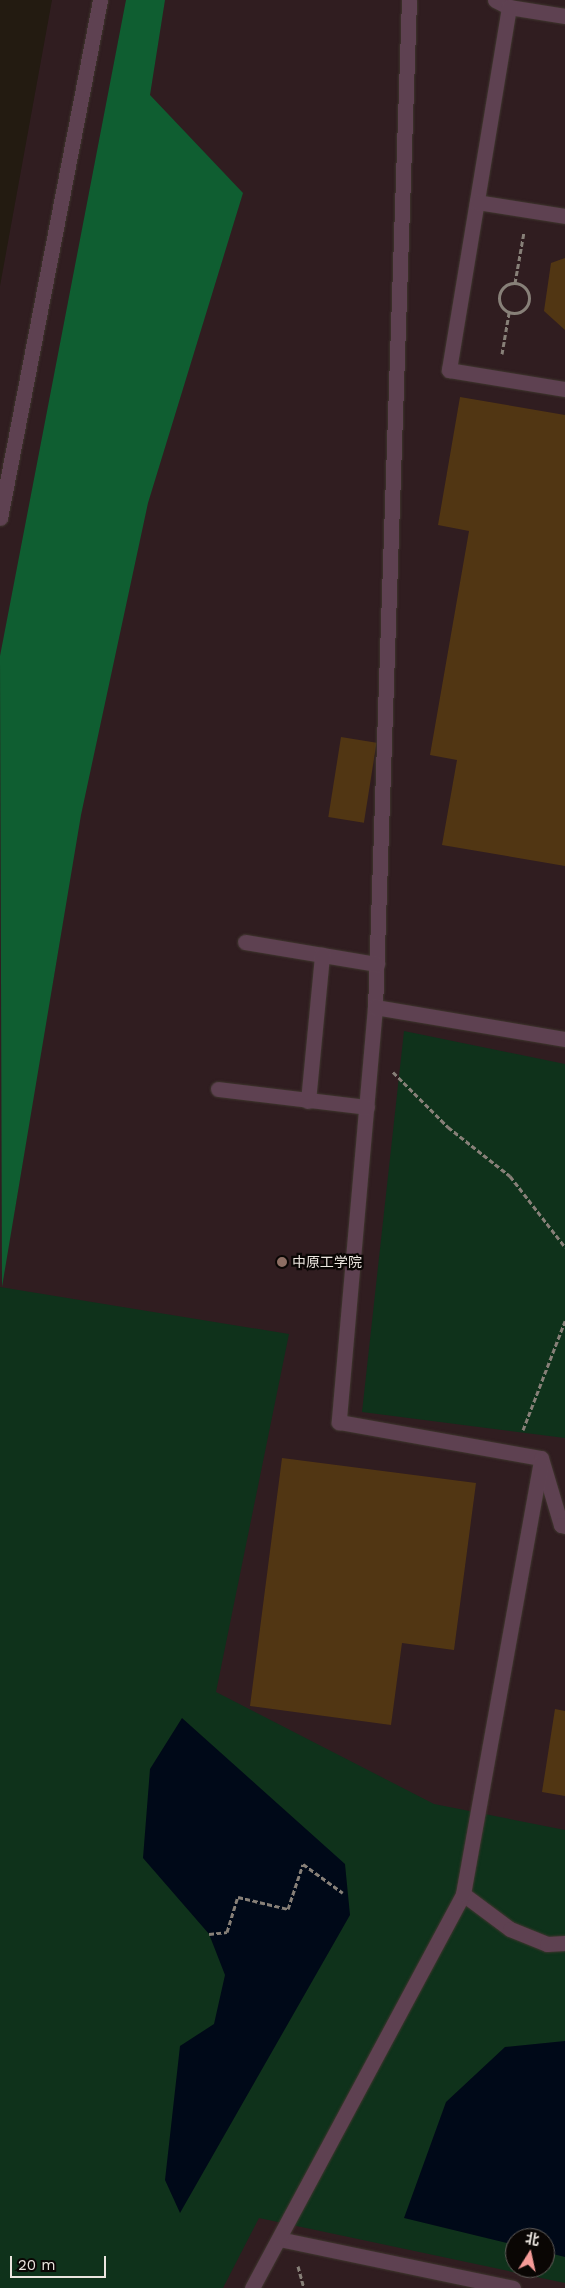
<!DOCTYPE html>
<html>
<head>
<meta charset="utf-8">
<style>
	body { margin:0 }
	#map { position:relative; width:565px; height:2288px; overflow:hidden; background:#231b11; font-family:"Work Sans","Noto Sans SC",sans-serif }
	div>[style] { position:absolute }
	.education>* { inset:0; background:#301d20 }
	.green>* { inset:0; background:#0f321b }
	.forest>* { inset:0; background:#0f5e31 }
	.water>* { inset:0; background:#000918 }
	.building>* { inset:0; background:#513613; transform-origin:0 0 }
	.path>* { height:3px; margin-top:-1.5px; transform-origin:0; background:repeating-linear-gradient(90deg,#878078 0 5px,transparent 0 7.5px) }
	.path>.ring { margin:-1.5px; padding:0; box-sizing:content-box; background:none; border:3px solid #878078; border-radius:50% }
	.roads { filter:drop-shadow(0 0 1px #3f372e) drop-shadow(0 0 1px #3f372e) }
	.service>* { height:15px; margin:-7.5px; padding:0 7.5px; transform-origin:7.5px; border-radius:7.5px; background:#5e4151 }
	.dots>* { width:14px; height:14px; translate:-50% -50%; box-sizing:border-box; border:2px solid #0a0604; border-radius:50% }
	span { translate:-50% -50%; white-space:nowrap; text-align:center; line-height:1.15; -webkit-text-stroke:4.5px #0a0604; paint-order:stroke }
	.poi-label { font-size:14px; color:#ebe5df }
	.left { translate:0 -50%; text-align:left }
	.north { position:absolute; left:505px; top:2228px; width:50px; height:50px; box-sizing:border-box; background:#0a0604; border:1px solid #645f5c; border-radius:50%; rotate:10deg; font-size:14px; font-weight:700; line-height:20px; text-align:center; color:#ebe5df }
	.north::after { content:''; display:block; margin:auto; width:18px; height:22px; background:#f59b98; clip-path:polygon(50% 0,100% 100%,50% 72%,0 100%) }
	.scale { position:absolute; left:10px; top:2256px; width:96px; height:22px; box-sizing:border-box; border:2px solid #ebe5df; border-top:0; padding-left:6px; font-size:15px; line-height:18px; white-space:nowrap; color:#ebe5df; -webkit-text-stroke:4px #0a0604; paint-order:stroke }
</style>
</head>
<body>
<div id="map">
	<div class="education">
		<div style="clip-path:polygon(evenodd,52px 0,565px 0,565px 2288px,0 2288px,0 286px,52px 0,515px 2238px,545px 2238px,545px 2268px,515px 2268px,515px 2238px)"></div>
	</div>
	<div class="green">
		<div style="clip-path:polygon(404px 1031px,565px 1064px,565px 1438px,362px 1412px)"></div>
		<div style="clip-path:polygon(evenodd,0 1287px,289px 1334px,216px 1692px,434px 1804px,565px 1830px,565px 2283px,259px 2218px,223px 2288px,0 2288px,0 1287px,515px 2238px,545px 2238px,545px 2268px,515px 2268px,515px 2238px)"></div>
	</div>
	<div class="forest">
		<div style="clip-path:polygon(126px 0,165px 0,150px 95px,243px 193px,148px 503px,81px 815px,2px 1287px,0 656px)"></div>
	</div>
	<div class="water">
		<div style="clip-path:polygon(182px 1718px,345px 1864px,350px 1915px,180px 2213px,165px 2180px,180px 2046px,214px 2024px,225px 1975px,209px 1934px,143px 1858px,150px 1769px)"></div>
		<div style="clip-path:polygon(565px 2041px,565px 2257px,545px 2252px,545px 2238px,515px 2238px,515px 2245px,404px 2218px,446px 2102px,505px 2047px)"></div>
	</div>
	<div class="building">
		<div style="clip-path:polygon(565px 258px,565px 330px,544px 311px,551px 263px)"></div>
		<div style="clip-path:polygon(460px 397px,565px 415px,565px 866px,442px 845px,457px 760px,430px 755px,469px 531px,438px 525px)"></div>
		<div style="left:341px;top:737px;width:36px;height:81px;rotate:9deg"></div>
		<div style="clip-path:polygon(282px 1458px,476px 1483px,454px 1650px,402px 1643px,391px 1725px,250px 1706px)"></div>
		<div style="clip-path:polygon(555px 1709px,565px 1711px,565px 1796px,542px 1792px)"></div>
	</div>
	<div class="path">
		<div class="ring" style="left:499px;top:283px;width:27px;height:27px"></div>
		<div style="left:515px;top:283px;width:52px;rotate:-80deg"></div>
		<div style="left:502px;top:354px;width:42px;rotate:-80.3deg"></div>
		<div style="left:393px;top:1072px;width:78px;rotate:45deg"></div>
		<div style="left:448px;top:1127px;width:79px;rotate:38.3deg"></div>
		<div style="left:510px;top:1176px;width:90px;rotate:52.2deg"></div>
		<div style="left:523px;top:1430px;width:117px;rotate:-68.9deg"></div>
		<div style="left:209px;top:1934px;width:18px;rotate:-6deg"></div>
		<div style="left:227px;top:1932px;width:37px;rotate:-73deg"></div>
		<div style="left:238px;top:1897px;width:51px;rotate:13.5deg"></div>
		<div style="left:288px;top:1909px;width:47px;rotate:-71.6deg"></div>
		<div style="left:303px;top:1864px;width:49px;rotate:35.9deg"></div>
		<div style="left:298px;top:2266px;width:23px;rotate:75deg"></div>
	</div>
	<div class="roads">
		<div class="service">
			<div style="left:409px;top:0;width:1008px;rotate:91.93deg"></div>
			<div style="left:375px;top:1007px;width:417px;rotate:95deg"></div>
			<div style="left:339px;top:1422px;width:205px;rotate:10.1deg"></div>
			<div style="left:541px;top:1458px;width:70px;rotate:73.4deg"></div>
			<div style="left:561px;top:1525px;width:4px;rotate:14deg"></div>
			<div style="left:495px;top:0;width:16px;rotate:27deg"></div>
			<div style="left:565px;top:16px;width:57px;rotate:-170.9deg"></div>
			<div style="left:509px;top:7px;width:368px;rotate:99.4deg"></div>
			<div style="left:449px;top:370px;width:118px;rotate:9.3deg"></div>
			<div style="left:477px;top:202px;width:89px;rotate:9deg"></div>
			<div style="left:0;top:518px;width:528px;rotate:-79.07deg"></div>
			<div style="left:245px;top:942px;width:134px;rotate:9.5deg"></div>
			<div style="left:375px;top:1007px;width:193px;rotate:9.6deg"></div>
			<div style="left:218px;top:1089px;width:150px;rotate:6.9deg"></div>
			<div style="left:308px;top:1101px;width:147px;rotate:-84.5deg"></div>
			<div style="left:463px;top:1894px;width:59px;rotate:36.7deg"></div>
			<div style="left:510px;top:1929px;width:40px;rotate:22deg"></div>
			<div style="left:547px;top:1944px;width:18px;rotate:-3deg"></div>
			<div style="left:279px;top:2239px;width:239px;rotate:11.8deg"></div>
			<div style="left:252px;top:2288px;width:447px;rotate:-61.8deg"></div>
			<div style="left:463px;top:1894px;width:439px;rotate:-79.8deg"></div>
		</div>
	</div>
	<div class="dots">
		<div style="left:282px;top:1262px;background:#8d6e63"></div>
	</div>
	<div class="poi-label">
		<span class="left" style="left:292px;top:1262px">中原工学院</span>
	</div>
	<div class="north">北</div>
	<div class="scale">20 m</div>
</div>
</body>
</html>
